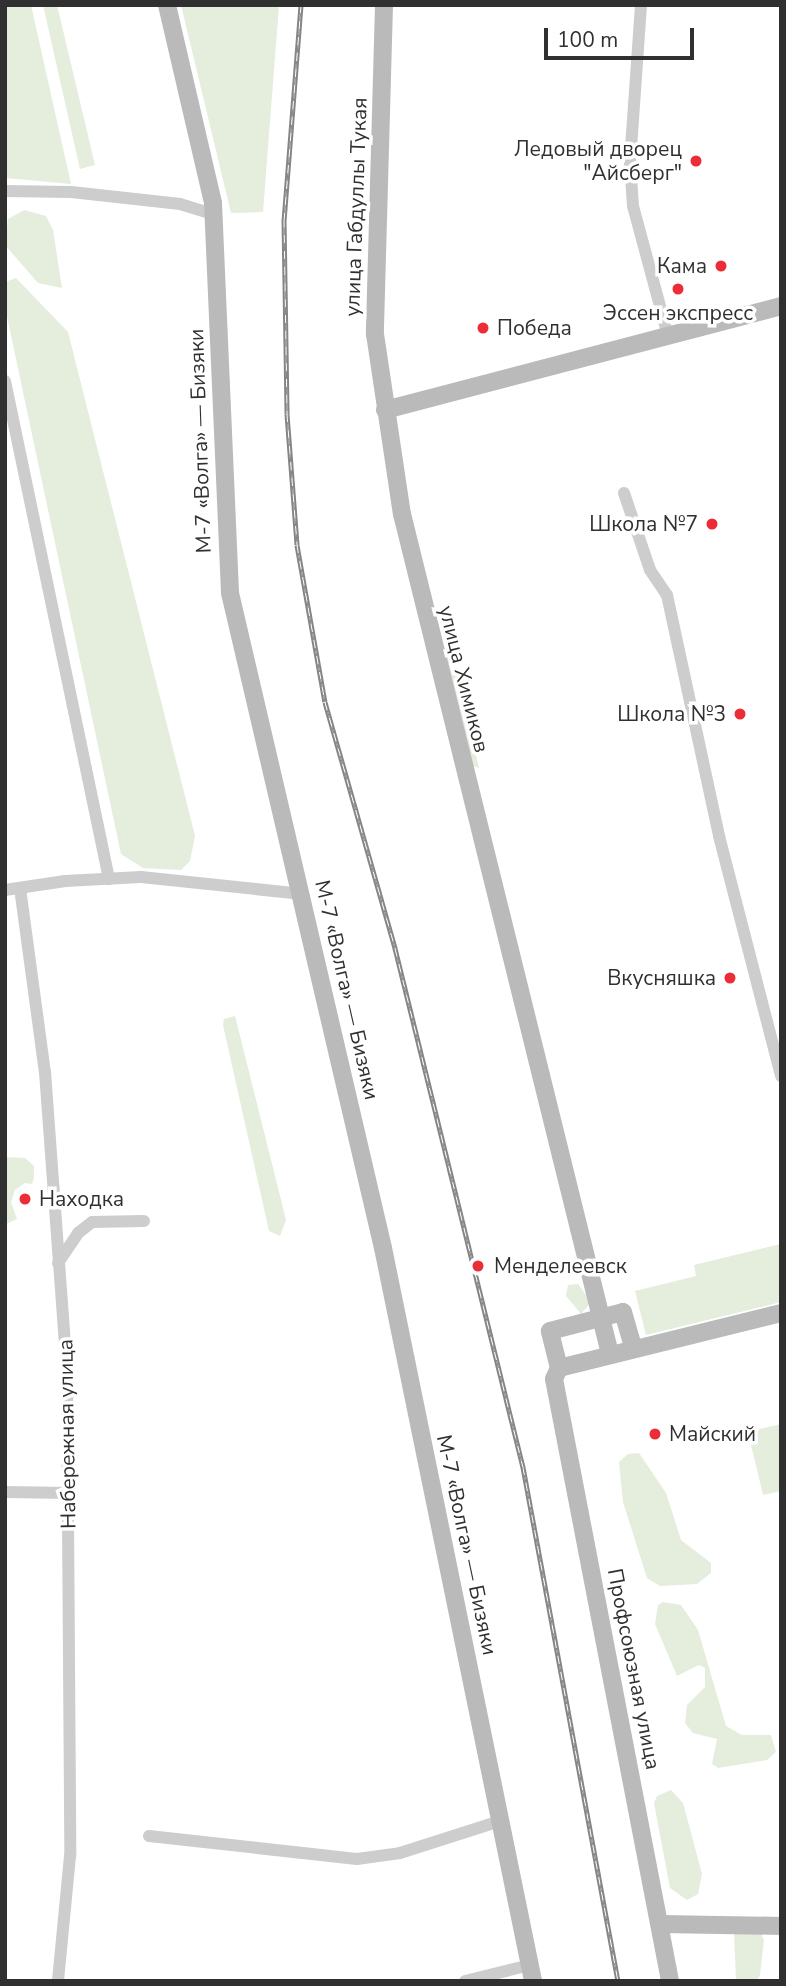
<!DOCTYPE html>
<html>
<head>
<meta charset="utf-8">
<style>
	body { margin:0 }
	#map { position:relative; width:786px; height:1986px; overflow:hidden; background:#fff; font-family:"Nunito Sans",sans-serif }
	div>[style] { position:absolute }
	.green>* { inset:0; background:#e5eddd }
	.street>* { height:12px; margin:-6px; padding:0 6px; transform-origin:6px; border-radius:6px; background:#cdcdcd }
	.secondary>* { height:18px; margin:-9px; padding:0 9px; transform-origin:9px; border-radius:9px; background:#bababa }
	.rail>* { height:5px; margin-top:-2.5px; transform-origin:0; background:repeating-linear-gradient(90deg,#fff 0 8px,#858585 0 16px); box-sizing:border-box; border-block:2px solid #858585 }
	.dots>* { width:19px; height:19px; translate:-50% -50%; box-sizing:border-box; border:4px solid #fff; border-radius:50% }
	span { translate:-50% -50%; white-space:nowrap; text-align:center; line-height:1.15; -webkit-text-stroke:7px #fff; paint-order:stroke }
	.poi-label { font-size:21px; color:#303030 }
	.right { translate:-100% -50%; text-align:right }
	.left { translate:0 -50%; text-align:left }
	.street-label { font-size:21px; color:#303030 }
	.frame { position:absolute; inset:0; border:7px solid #303030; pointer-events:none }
	.scale { position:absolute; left:544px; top:28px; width:150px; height:32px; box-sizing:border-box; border:4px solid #303030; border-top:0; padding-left:9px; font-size:21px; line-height:24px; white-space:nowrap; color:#303030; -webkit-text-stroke:5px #fff; paint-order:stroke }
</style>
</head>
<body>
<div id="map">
	<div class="green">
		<div style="clip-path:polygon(5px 5px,31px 5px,71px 184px,5px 178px)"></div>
		<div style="clip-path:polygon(43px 5px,57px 5px,95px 165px,80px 169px)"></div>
		<div style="clip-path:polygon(181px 5px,279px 5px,263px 212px,231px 213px)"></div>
		<div style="clip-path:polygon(24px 210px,46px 216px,53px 230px,62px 288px,38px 283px,5px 245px,8px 219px)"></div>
		<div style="clip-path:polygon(16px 278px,68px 332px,195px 836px,190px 861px,181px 870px,143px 868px,121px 854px,5px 307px,5px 282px)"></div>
		<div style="clip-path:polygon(448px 650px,452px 652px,479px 768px,473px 766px,445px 654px)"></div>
		<div style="clip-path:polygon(235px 1016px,286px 1220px,280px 1236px,269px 1231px,223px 1025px,224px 1019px)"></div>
		<div style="clip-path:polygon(5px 1157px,25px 1158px,34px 1166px,34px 1178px,32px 1184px,25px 1183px,15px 1190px,11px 1202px,17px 1219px,6px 1224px)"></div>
		<div style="clip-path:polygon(781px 1244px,781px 1302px,646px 1335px,635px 1291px,696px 1276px,694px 1265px)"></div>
		<div style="clip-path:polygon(578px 1284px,591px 1302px,581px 1314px,566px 1296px,568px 1285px)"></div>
		<div style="clip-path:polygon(781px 1424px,781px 1491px,763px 1495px,748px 1432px)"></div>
		<div style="clip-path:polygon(639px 1453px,666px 1493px,681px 1540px,711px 1563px,711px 1573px,697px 1584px,660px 1586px,647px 1578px,623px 1502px,619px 1462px,628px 1454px)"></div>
		<div style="clip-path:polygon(663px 1602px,681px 1605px,698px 1630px,726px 1726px,742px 1735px,771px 1735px,776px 1752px,767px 1760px,718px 1768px,712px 1764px,717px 1739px,693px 1733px,685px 1723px,687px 1705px,705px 1687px,705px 1668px,699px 1665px,677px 1676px,655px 1624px,658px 1605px)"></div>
		<div style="clip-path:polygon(671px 1790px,683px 1803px,702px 1874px,698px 1894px,687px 1900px,670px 1888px,654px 1803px,657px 1796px)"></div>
		<div style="clip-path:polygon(759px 1930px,764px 1940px,760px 1975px,757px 1981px,736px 1981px,734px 1931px)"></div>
	</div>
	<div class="street">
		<div style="left:641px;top:5px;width:158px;rotate:94deg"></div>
		<div style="left:630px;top:163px;width:43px;rotate:86deg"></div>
		<div style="left:633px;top:206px;width:135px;rotate:74.9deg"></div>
		<div style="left:5px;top:191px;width:66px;rotate:0.9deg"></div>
		<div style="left:71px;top:192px;width:110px;rotate:6.3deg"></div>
		<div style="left:180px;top:204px;width:34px;rotate:17deg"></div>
		<div style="left:5px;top:381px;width:509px;rotate:78.2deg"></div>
		<div style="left:624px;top:493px;width:81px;rotate:71.3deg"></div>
		<div style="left:650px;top:570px;width:30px;rotate:56deg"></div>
		<div style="left:667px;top:595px;width:247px;rotate:77.8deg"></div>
		<div style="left:719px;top:836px;width:248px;rotate:75.5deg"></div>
		<div style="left:20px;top:888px;width:186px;rotate:82.3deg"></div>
		<div style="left:45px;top:1072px;width:303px;rotate:85.8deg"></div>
		<div style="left:67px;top:1374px;width:482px;rotate:89.6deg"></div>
		<div style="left:70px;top:1856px;width:126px;rotate:95.5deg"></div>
		<div style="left:5px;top:890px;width:61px;rotate:-8.5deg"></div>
		<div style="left:65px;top:881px;width:76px;rotate:-3deg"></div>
		<div style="left:141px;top:877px;width:162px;rotate:6deg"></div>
		<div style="left:58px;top:1263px;width:36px;rotate:-56deg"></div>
		<div style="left:78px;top:1233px;width:18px;rotate:-38deg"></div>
		<div style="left:92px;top:1222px;width:52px;rotate:-1.1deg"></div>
		<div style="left:5px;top:1492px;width:65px;rotate:0.9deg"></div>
		<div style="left:149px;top:1836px;width:209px;rotate:6.3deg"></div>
		<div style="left:357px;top:1859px;width:43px;rotate:-7.9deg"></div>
		<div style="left:400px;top:1853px;width:105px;rotate:-17.7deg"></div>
		<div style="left:465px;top:1981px;width:67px;rotate:-13.8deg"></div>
	</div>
	<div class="secondary">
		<div style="left:167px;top:5px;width:203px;rotate:76.9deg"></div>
		<div style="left:213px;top:203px;width:390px;rotate:87.5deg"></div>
		<div style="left:230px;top:593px;width:673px;rotate:76.85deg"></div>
		<div style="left:383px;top:1248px;width:748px;rotate:78.43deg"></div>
		<div style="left:384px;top:5px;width:329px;rotate:91.6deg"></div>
		<div style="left:375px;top:334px;width:182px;rotate:81.5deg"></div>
		<div style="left:402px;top:514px;width:865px;rotate:76.09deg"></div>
		<div style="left:385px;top:410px;width:409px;rotate:-14.7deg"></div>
		<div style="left:559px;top:1368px;width:12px;rotate:114deg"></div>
		<div style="left:554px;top:1379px;width:613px;rotate:79.09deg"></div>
		<div style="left:559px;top:1368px;width:229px;rotate:-13.9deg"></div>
		<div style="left:559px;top:1368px;width:38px;rotate:-104deg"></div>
		<div style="left:550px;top:1331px;width:75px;rotate:-14.6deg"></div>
		<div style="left:623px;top:1312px;width:37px;rotate:74deg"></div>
		<div style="left:660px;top:1924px;width:121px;rotate:0.9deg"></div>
	</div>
	<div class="rail">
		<div style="left:301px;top:5px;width:215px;rotate:94.5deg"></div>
		<div style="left:284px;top:219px;width:195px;rotate:89.1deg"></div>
		<div style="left:287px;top:414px;width:131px;rotate:85.6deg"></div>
		<div style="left:297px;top:545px;width:159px;rotate:79.9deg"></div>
		<div style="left:325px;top:702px;width:256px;rotate:74.1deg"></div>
		<div style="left:395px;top:948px;width:535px;rotate:76.15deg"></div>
		<div style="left:523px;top:1467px;width:523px;rotate:79.53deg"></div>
	</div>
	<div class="dots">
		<div style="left:696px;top:161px;background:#ec2c37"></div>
		<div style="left:721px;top:266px;background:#ec2c37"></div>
		<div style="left:678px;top:289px;background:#ec2c37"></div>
		<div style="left:483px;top:328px;background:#ec2c37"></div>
		<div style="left:712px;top:524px;background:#ec2c37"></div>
		<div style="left:740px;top:714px;background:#ec2c37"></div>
		<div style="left:730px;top:978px;background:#ec2c37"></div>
		<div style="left:25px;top:1199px;background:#ec2c37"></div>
		<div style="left:478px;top:1266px;background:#ec2c37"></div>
		<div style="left:655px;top:1434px;background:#ec2c37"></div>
	</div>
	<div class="poi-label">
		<span class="right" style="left:682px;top:161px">Ледовый дворец<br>"Айсберг"</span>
		<span class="right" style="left:707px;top:266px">Кама</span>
		<span style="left:678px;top:313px">Эссен экспресс</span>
		<span class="left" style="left:497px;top:328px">Победа</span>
		<span class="right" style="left:698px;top:524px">Школа №7</span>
		<span class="right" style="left:726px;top:714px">Школа №3</span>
		<span class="right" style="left:716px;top:978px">Вкусняшка</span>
		<span class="left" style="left:39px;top:1199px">Находка</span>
		<span class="left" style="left:494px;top:1266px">Менделеевск</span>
		<span class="left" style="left:669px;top:1434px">Майский</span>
	</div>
	<div class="street-label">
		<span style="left:356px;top:207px;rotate:-88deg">улица Габдуллы Тукая</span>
		<span style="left:200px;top:441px;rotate:-92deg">М-7 «Волга» — Бизяки</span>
		<span style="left:464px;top:679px;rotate:76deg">улица Химиков</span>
		<span style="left:347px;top:990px;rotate:77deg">М-7 «Волга» — Бизяки</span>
		<span style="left:67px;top:1434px;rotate:-91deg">Набережная улица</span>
		<span style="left:467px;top:1545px;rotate:78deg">М-7 «Волга» — Бизяки</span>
		<span style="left:634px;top:1669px;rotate:79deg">Профсоюзная улица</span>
	</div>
	<div class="frame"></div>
	<div class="scale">100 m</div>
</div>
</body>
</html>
